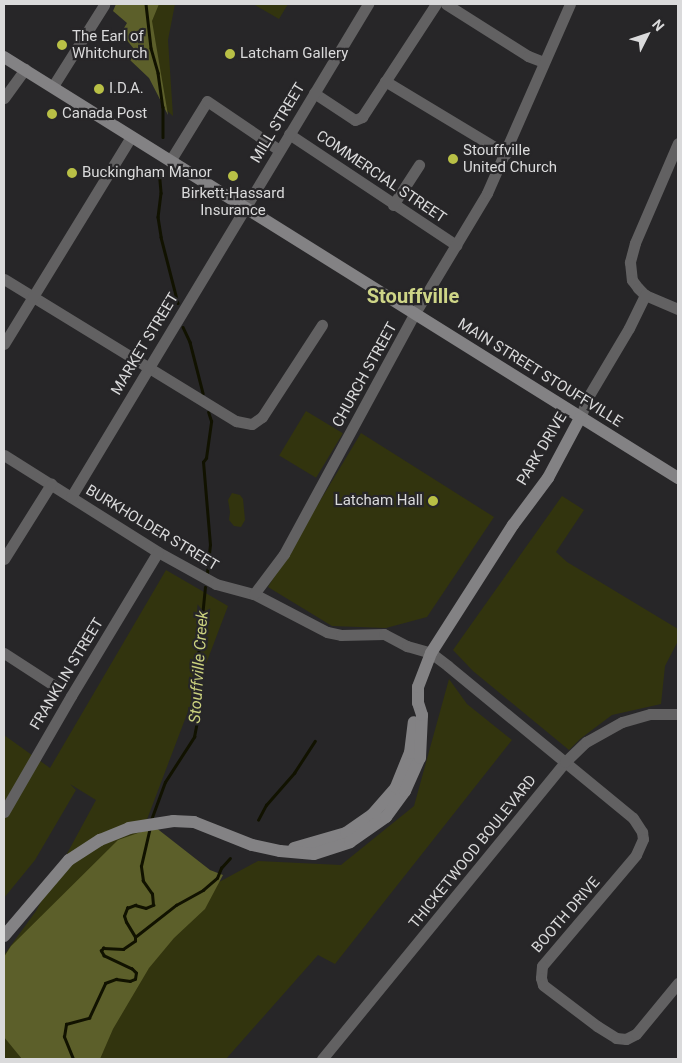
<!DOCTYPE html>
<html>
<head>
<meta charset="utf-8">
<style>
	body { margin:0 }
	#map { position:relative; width:682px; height:1063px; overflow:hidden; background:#272628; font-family:Roboto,sans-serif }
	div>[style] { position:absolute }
	.green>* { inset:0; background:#32340e; transform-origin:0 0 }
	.forest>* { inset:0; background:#5c5f2a }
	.stream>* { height:2.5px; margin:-1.25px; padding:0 1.25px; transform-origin:1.25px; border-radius:1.25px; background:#111200 }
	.street>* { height:11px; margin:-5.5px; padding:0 5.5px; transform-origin:5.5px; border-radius:5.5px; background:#626162 }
	.secondary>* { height:12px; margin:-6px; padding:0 6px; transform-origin:6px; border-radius:6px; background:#838284 }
	.dots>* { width:14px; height:14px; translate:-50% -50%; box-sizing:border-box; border:2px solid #272628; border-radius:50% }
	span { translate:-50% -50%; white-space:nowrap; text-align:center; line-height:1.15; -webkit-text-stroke:4.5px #272628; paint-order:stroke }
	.poi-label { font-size:15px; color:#dadadb }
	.left { translate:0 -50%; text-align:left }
	.right { translate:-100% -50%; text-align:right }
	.street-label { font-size:15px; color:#dadadb }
	.water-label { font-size:16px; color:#cad17e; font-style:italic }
	.district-label { font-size:20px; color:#ced587; font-weight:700 }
	.frame { position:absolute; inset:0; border:5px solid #dadadb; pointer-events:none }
	.north { position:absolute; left:622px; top:10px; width:50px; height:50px; -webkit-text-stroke:4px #272628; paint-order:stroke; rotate:49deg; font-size:14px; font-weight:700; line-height:20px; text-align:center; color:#dadadb }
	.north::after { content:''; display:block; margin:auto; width:18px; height:22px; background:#dadadb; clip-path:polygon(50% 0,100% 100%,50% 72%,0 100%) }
</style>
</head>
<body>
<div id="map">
	<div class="green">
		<div style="clip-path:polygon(150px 4px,175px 4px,168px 40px,173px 116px,163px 107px,149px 29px)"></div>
		<div style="clip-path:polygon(253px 4px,288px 4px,279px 19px)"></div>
		<div style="left:306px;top:411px;width:43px;height:52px;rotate:31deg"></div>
		<div style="clip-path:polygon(361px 433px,494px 517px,427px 617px,386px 628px,332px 626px,268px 587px)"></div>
		<div style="clip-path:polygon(232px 493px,240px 495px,243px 499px,245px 520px,241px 527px,234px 526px,229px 520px,230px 512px,228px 500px)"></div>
		<div style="clip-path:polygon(562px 496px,584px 510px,556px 552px,567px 562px,678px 629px,678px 641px,665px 666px,661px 704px,612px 715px,580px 739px,569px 750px,473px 671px,453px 650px)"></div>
		<div style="clip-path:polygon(166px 570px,228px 606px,143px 830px,208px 888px,258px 861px,341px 865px,414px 806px,449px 679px,467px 704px,512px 740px,335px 964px,318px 955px,226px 1059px,4px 1059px,4px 955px,36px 911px,96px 800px,70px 784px,76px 790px,35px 860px,4px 898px,4px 735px,50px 768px)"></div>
	</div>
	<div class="forest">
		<div style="clip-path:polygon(116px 4px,159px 4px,152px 21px,168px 115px,149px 78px,130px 60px,134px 49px,121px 33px,127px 23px,113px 11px)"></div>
		<div style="clip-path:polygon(155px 827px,210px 870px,223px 875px,205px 909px,174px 938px,149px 968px,113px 1029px,100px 1059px,22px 1059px,4px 1037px,4px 957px,11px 946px,118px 840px)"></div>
	</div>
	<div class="stream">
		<div style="left:146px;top:4px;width:44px;rotate:83.5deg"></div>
		<div style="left:151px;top:48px;width:26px;rotate:74deg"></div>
		<div style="left:158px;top:73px;width:34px;rotate:82deg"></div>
		<div style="left:163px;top:107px;width:30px;rotate:90deg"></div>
		<div style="left:159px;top:169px;width:24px;rotate:85deg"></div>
		<div style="left:161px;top:193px;width:24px;rotate:97deg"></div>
		<div style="left:158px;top:217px;width:20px;rotate:81deg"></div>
		<div style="left:161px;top:237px;width:68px;rotate:75.6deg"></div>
		<div style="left:183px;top:327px;width:17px;rotate:65deg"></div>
		<div style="left:190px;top:342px;width:53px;rotate:75.7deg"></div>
		<div style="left:207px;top:573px;width:28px;rotate:-84deg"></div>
		<div style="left:210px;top:545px;width:83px;rotate:-94.8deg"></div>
		<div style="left:203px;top:462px;width:5px;rotate:-53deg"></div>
		<div style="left:206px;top:458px;width:37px;rotate:-82deg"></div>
		<div style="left:211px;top:421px;width:9px;rotate:-108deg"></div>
		<div style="left:151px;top:820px;width:40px;rotate:-69.8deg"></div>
		<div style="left:165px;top:782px;width:54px;rotate:-57.2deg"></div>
		<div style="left:194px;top:737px;width:15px;rotate:-79deg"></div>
		<div style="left:197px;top:722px;width:45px;rotate:-91.3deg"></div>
		<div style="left:196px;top:677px;width:90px;rotate:-84.3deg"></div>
		<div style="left:258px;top:820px;width:17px;rotate:-62deg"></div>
		<div style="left:266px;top:805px;width:43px;rotate:-48.8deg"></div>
		<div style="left:294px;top:773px;width:38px;rotate:-57deg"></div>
		<div style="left:135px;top:937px;width:17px;rotate:-121deg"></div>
		<div style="left:126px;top:922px;width:6px;rotate:-108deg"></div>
		<div style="left:124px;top:916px;width:9px;rotate:-69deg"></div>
		<div style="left:127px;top:908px;width:9px;rotate:-21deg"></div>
		<div style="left:135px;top:905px;width:11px;rotate:15deg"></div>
		<div style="left:146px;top:908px;width:8px;rotate:-23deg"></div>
		<div style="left:153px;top:905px;width:11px;rotate:-95deg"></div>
		<div style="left:152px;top:894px;width:16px;rotate:-125deg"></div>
		<div style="left:143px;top:881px;width:15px;rotate:-98deg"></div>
		<div style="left:141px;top:866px;width:37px;rotate:-77deg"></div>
		<div style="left:73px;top:1059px;width:24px;rotate:-112deg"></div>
		<div style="left:64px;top:1037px;width:13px;rotate:-81deg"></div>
		<div style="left:66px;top:1024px;width:24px;rotate:-15deg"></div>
		<div style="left:89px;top:1018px;width:38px;rotate:-65deg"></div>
		<div style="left:105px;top:983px;width:12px;rotate:-20deg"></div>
		<div style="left:116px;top:979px;width:14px;rotate:8deg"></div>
		<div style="left:130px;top:981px;width:5px;rotate:-22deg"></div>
		<div style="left:135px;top:979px;width:6px;rotate:-81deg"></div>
		<div style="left:136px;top:973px;width:6px;rotate:-135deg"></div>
		<div style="left:132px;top:969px;width:31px;rotate:-155deg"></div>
		<div style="left:104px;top:956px;width:6px;rotate:-121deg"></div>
		<div style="left:101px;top:951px;width:4px;rotate:-56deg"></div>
		<div style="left:103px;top:948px;width:20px;rotate:3deg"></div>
		<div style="left:123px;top:949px;width:14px;rotate:-34deg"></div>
		<div style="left:135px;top:941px;width:4px;rotate:-90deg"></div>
		<div style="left:135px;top:937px;width:52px;rotate:-38deg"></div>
		<div style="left:176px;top:905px;width:31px;rotate:-29deg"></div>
		<div style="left:203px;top:890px;width:18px;rotate:-41deg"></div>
		<div style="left:217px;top:878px;width:11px;rotate:-68deg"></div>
		<div style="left:221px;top:868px;width:13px;rotate:-48deg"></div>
	</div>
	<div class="street">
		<div style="left:446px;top:4px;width:97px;rotate:32.4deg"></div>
		<div style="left:528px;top:56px;width:17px;rotate:21deg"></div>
		<div style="left:385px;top:81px;width:141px;rotate:31.1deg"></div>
		<div style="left:53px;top:86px;width:96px;rotate:-57.8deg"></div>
		<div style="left:314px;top:93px;width:49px;rotate:33.4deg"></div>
		<div style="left:355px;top:120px;width:8px;rotate:-23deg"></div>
		<div style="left:362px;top:117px;width:135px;rotate:-56.8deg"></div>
		<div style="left:4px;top:98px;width:36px;rotate:-54deg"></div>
		<div style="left:289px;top:134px;width:201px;rotate:33.6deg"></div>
		<div style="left:678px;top:143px;width:109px;rotate:113.3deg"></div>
		<div style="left:635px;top:243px;width:20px;rotate:105deg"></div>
		<div style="left:630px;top:262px;width:18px;rotate:84deg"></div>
		<div style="left:632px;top:280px;width:10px;rotate:53deg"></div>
		<div style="left:638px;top:288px;width:10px;rotate:45deg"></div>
		<div style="left:645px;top:295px;width:36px;rotate:23deg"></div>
		<div style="left:170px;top:161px;width:70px;rotate:-58.3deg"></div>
		<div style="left:207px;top:101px;width:87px;rotate:34.2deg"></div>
		<div style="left:393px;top:205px;width:48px;rotate:-57deg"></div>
		<div style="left:4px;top:279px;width:272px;rotate:31.5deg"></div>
		<div style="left:236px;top:421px;width:16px;rotate:11deg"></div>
		<div style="left:252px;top:424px;width:12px;rotate:-35deg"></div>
		<div style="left:262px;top:417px;width:110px;rotate:-56.9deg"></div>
		<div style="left:4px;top:344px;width:243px;rotate:-58.5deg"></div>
		<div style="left:580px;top:418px;width:22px;rotate:-69deg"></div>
		<div style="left:588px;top:397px;width:80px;rotate:-59.3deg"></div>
		<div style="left:629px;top:328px;width:37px;rotate:-64deg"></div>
		<div style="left:4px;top:455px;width:182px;rotate:32.2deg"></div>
		<div style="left:158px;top:552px;width:66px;rotate:28.9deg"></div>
		<div style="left:216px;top:584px;width:39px;rotate:15deg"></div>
		<div style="left:254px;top:594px;width:82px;rotate:27.5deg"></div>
		<div style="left:327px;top:632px;width:14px;rotate:12deg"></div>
		<div style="left:341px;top:635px;width:43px;rotate:-1.3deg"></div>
		<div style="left:384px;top:634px;width:26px;rotate:28deg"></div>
		<div style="left:407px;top:646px;width:25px;rotate:16deg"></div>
		<div style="left:431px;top:653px;width:21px;rotate:37deg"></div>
		<div style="left:448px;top:666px;width:239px;rotate:39.4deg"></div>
		<div style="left:633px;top:818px;width:17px;rotate:57deg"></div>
		<div style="left:642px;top:832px;width:7px;rotate:82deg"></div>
		<div style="left:643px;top:839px;width:17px;rotate:114deg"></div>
		<div style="left:636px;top:855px;width:145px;rotate:130.3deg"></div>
		<div style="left:542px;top:966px;width:12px;rotate:95deg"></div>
		<div style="left:541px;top:978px;width:7px;rotate:74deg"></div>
		<div style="left:543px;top:985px;width:68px;rotate:37.2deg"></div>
		<div style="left:597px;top:1026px;width:22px;rotate:32deg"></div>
		<div style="left:616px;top:1038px;width:10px;rotate:6deg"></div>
		<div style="left:626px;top:1039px;width:11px;rotate:-27deg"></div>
		<div style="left:636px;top:1034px;width:66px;rotate:-50.5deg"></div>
		<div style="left:71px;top:497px;width:576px;rotate:-58.93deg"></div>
		<div style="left:4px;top:559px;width:89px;rotate:-57.9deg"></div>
		<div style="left:254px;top:594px;width:50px;rotate:-53.1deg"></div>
		<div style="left:284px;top:554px;width:274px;rotate:-61.5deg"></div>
		<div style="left:415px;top:313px;width:140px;rotate:-59deg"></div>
		<div style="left:487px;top:193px;width:206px;rotate:-66.3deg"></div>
		<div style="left:4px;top:653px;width:64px;rotate:32.9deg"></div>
		<div style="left:4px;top:812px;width:134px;rotate:-60deg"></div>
		<div style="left:71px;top:696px;width:168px;rotate:-58.9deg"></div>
		<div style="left:322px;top:1059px;width:384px;rotate:-50.7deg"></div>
		<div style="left:565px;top:762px;width:29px;rotate:-44deg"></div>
		<div style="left:586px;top:742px;width:41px;rotate:-29.1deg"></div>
		<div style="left:622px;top:722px;width:29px;rotate:-16deg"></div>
		<div style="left:650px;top:714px;width:28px"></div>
	</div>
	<div class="secondary">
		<div style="left:4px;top:57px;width:795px;rotate:31.99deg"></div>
		<div style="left:294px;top:848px;width:54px;rotate:-16.1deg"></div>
		<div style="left:346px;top:833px;width:32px;rotate:-35deg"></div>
		<div style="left:372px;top:815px;width:37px;rotate:-49deg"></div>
		<div style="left:396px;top:787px;width:37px;rotate:-68deg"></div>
		<div style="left:410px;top:753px;width:31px;rotate:-83deg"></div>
		<div style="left:4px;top:936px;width:100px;rotate:-49.5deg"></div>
		<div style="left:69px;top:860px;width:37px;rotate:-33deg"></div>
		<div style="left:100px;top:840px;width:31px;rotate:-22deg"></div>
		<div style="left:129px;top:828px;width:45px;rotate:-9deg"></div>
		<div style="left:173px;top:821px;width:21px;rotate:3deg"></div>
		<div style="left:194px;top:822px;width:62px;rotate:21.6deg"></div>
		<div style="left:252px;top:845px;width:29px;rotate:12deg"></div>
		<div style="left:280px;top:851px;width:34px;rotate:5deg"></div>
		<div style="left:314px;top:854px;width:38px;rotate:-18deg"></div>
		<div style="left:350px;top:842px;width:44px;rotate:-34.8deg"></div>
		<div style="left:386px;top:817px;width:32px;rotate:-54deg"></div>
		<div style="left:405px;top:791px;width:36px;rotate:-66deg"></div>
		<div style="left:420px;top:758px;width:43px;rotate:-87.3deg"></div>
		<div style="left:422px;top:715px;width:13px;rotate:-108deg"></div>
		<div style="left:418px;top:703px;width:16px;rotate:-90deg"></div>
		<div style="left:418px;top:687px;width:36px;rotate:-69deg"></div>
		<div style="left:431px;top:653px;width:152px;rotate:-57.4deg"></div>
		<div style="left:513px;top:525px;width:59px;rotate:-53.3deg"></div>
		<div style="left:548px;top:478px;width:68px;rotate:-61.9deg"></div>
	</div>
	<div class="dots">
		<div style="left:62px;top:45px;background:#b9c046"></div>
		<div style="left:230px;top:54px;background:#b9c046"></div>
		<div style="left:99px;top:89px;background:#b9c046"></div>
		<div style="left:52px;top:114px;background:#b9c046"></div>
		<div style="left:453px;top:159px;background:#b9c046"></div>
		<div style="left:72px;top:173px;background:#b9c046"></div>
		<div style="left:233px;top:176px;background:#b9c046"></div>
		<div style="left:433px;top:501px;background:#b9c046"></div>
	</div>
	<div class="poi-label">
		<span class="left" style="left:72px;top:45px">The Earl of<br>Whitchurch</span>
		<span class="left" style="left:240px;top:54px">Latcham Gallery</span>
		<span class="left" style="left:109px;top:89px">I.D.A.</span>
		<span class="left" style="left:62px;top:114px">Canada Post</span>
		<span class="left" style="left:463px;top:159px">Stouffville<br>United Church</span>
		<span class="left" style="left:82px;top:173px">Buckingham Manor</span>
		<span style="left:233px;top:202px">Birkett-Hassard<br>Insurance</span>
		<span class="right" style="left:423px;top:501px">Latcham Hall</span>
	</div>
	<div class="street-label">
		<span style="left:278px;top:123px;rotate:-59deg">MILL STREET</span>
		<span style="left:381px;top:177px;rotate:34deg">COMMERCIAL STREET</span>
		<span style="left:145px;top:344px;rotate:-59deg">MARKET STREET</span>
		<span style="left:540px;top:373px;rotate:32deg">MAIN STREET STOUFFVILLE</span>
		<span style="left:365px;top:375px;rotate:-61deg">CHURCH STREET</span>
		<span style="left:542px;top:449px;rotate:-59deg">PARK DRIVE</span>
		<span style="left:152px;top:528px;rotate:31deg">BURKHOLDER STREET</span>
		<span style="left:67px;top:674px;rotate:-59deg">FRANKLIN STREET</span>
		<span style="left:473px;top:852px;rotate:-51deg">THICKETWOOD BOULEVARD</span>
		<span style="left:566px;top:915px;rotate:-49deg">BOOTH DRIVE</span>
	</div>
	<div class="water-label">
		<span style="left:199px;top:667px;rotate:-86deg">Stouffville Creek</span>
	</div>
	<div class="district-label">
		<span style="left:413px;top:296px">Stouffville</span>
	</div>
	<div class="frame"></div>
	<div class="north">N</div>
</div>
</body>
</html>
